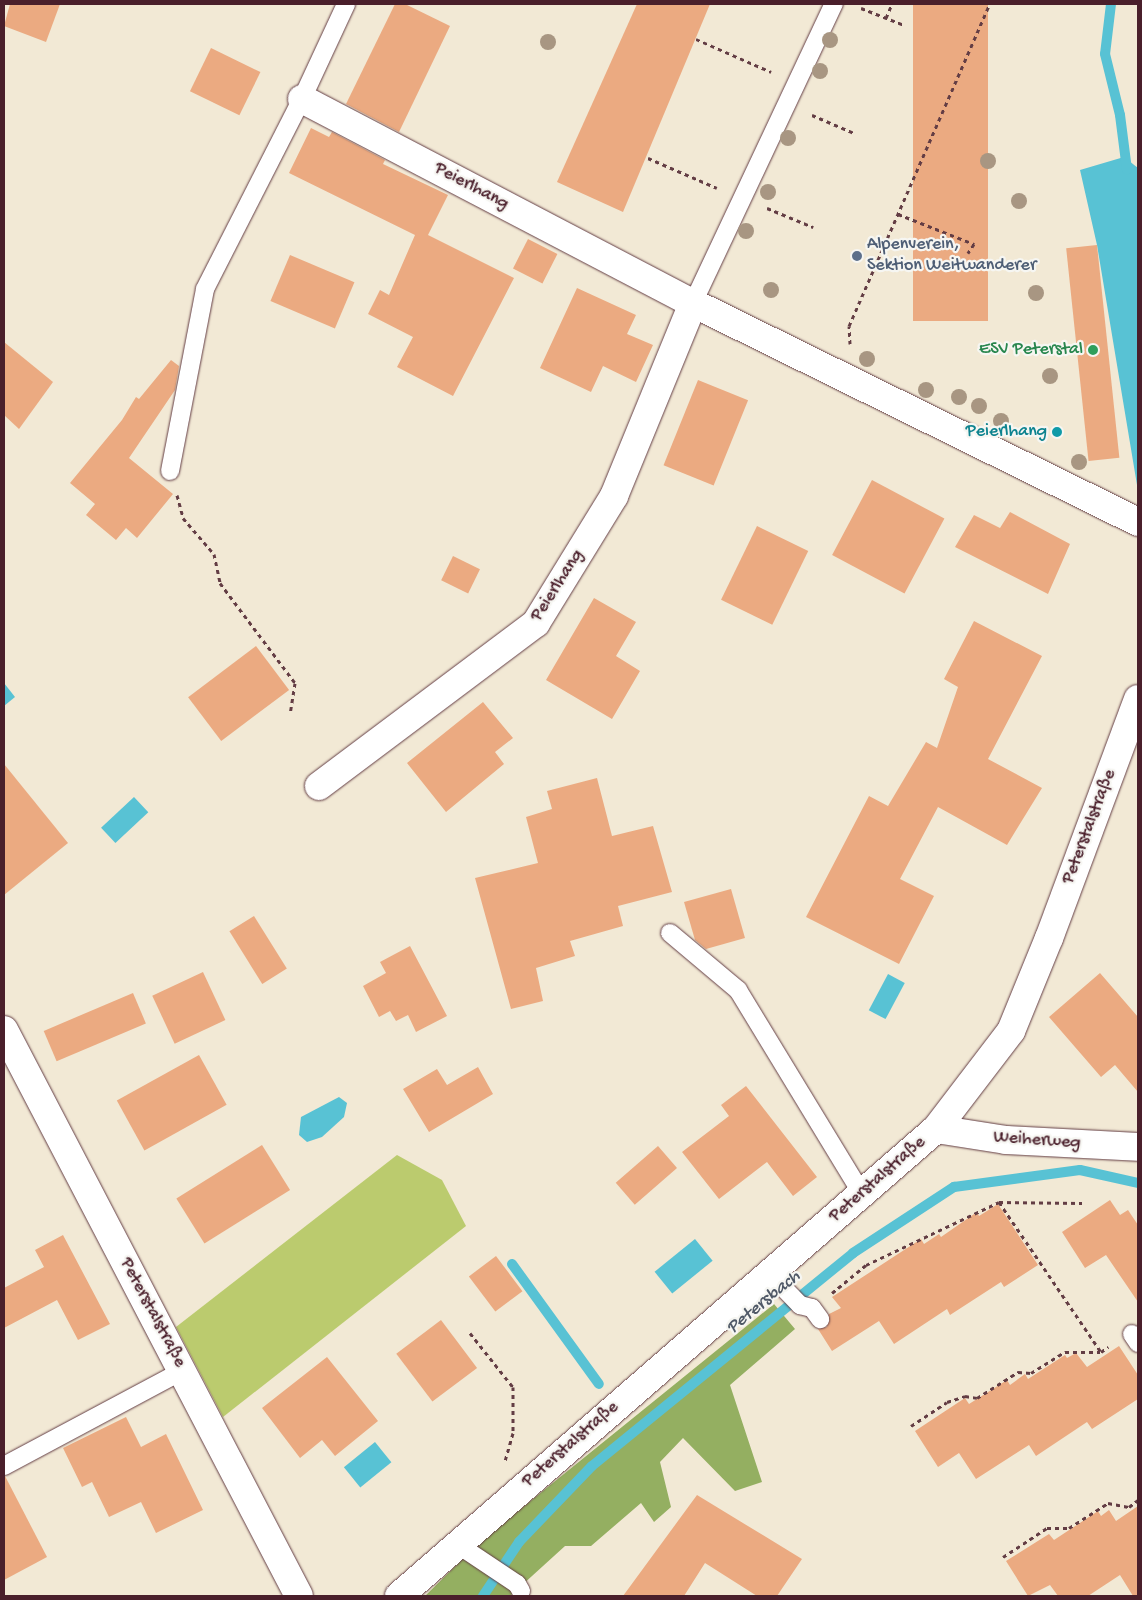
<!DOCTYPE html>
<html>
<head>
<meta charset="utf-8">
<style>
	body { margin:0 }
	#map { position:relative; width:1142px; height:1600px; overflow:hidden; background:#f2e9d5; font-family:"Gochi Hand",sans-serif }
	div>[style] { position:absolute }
	.green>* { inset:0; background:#bbcb6e }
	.forest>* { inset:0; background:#94af61 }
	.water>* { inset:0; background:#58c2d4; transform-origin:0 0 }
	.stream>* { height:10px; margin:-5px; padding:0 5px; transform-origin:5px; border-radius:5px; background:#58c2d4 }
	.building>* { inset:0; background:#ebaa81; transform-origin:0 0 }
	.path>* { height:3px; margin-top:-1.5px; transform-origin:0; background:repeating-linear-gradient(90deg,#633d44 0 4px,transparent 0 8px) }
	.roads { filter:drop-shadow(0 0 1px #633d44) drop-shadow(0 0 1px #633d44) }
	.service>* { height:18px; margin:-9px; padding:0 9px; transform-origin:9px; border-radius:9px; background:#fff }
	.minor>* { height:28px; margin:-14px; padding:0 14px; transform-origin:14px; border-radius:14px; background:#fff }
	.tertiary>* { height:28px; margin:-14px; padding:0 14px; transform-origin:14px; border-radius:14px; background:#fff }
	.trees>* { width:16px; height:16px; margin:-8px; border-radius:50%; background:#a89682 }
	.dots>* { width:14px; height:14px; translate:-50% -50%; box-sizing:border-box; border:2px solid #f6f6f2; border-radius:50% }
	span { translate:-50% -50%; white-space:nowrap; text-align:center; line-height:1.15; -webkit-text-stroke:4.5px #f6f6f2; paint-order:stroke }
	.street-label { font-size:18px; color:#4a1f2b }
	.service-label { font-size:18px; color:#4e5e75 }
	.left { translate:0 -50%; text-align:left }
	.leisure-label { font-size:18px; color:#27864d }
	.right { translate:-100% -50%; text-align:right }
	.culture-label { font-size:18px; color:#0d838f }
	.water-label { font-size:19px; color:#4f5866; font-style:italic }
	.frame { position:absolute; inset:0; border:5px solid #4a1f2b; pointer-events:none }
</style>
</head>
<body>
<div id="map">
	<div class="green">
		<div style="clip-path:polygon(397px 1155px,442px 1180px,466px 1226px,223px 1417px,176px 1327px)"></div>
	</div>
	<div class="forest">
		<div style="clip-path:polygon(774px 1304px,795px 1329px,730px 1385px,762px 1482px,735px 1491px,683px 1438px,660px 1462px,671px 1507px,654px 1522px,641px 1503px,591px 1546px,565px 1546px,510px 1596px,425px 1596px,481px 1541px)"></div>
	</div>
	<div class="water">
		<div style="clip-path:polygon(1124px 157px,1138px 168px,1138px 491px,1097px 245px,1080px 170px)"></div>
		<div style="clip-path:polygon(4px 683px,15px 697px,4px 706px)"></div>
		<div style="left:134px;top:797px;width:21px;height:45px;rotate:47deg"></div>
		<div style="left:888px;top:974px;width:19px;height:41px;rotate:28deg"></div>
		<div style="clip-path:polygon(339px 1097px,347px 1103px,344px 1117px,322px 1137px,307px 1142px,299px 1135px,301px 1117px)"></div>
		<div style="left:695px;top:1239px;width:28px;height:52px;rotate:51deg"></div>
		<div style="left:375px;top:1442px;width:26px;height:40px;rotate:51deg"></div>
	</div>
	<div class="stream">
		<div style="left:1111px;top:4px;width:50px;rotate:96.8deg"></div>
		<div style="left:1105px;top:54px;width:63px;rotate:76.2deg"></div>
		<div style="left:1120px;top:115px;width:55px;rotate:82.7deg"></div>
		<div style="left:512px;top:1264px;width:148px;rotate:54.1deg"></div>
		<div style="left:483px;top:1596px;width:65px;rotate:-56.3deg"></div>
		<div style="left:519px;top:1542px;width:105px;rotate:-46.2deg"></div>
		<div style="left:592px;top:1466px;width:337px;rotate:-39.2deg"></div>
		<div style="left:853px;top:1253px;width:121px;rotate:-33.2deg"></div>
		<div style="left:954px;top:1187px;width:127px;rotate:-7.7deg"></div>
		<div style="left:1080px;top:1170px;width:59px;rotate:12.6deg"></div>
	</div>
	<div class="building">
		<div style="clip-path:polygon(10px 4px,60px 4px,46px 42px,4px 26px)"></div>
		<div style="clip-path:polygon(395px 4px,405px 4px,450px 26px,399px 132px,346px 104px)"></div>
		<div style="clip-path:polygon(637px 4px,710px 4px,623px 212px,557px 182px)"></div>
		<div style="left:913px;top:4px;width:75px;height:317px"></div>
		<div style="left:211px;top:48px;width:55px;height:48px;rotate:26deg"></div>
		<div style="clip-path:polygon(311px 128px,329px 137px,332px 132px,385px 160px,383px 164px,448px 195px,428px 235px,514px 278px,453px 396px,397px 367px,413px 337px,368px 314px,380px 290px,389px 295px,415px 235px,289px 173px)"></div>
		<div style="left:528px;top:239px;width:33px;height:33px;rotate:27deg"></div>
		<div style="left:1097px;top:245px;width:214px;height:31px;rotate:84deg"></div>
		<div style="left:290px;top:255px;width:70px;height:50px;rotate:23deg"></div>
		<div style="clip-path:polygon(577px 288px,636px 315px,627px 334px,653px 345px,636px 382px,603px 366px,591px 392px,540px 368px)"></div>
		<div style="clip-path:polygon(4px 342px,53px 382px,19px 429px,4px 415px)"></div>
		<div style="clip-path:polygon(171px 360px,179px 366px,175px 390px,129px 458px,173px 494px,137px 538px,126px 528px,116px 540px,86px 515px,95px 504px,70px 483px,122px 420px,136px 397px,139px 399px)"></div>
		<div style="left:698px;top:380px;width:54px;height:92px;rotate:22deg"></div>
		<div style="left:872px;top:480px;width:82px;height:85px;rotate:28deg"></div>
		<div style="clip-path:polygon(1010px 512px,1070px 544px,1048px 594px,955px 547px,974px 515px,1000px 528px)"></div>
		<div style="left:757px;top:526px;width:57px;height:82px;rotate:26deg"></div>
		<div style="left:453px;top:556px;width:30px;height:27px;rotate:26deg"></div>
		<div style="clip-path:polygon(594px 598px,636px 622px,616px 656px,640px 671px,612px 719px,546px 680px)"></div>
		<div style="clip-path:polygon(974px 621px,1042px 656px,988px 759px,1042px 788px,1007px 845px,938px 807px,900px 879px,934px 896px,899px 964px,806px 917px,869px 796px,888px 806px,926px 742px,937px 748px,958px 687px,944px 679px)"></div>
		<div style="left:256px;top:646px;width:55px;height:85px;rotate:53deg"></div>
		<div style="clip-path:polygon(483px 702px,513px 738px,495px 752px,504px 764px,446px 812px,407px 763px)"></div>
		<div style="clip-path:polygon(4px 764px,68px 843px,4px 895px)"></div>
		<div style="clip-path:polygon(597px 778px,612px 836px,653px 826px,672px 892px,618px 906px,623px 926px,570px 941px,575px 956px,536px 968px,543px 1001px,511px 1009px,475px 878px,538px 863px,526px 817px,552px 809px,547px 791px)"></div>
		<div style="clip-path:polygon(731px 889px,745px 938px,706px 949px,695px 940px,684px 902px)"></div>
		<div style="left:254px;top:916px;width:62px;height:29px;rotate:58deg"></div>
		<div style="clip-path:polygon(410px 946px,447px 1016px,416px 1032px,408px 1015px,396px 1021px,390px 1011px,379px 1017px,363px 986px,386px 973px,380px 962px)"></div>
		<div style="left:203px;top:972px;width:53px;height:56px;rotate:65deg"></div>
		<div style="clip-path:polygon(1100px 973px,1138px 1017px,1138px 1092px,1115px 1065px,1101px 1077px,1049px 1017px)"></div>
		<div style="left:133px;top:993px;width:33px;height:97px;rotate:67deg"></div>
		<div style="left:199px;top:1055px;width:57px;height:94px;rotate:61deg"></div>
		<div style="clip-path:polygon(478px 1067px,493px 1094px,429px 1132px,403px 1089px,437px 1069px,447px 1085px)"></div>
		<div style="clip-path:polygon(746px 1086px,817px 1177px,793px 1196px,767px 1162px,719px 1199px,682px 1152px,729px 1116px,721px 1105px)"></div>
		<div style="left:262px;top:1145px;width:53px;height:101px;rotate:58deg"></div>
		<div style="left:658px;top:1146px;width:29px;height:56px;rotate:49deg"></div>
		<div style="clip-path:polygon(1110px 1200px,1120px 1215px,1128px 1210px,1138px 1225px,1138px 1302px,1106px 1255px,1085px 1268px,1062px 1232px)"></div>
		<div style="clip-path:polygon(998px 1204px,1038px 1265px,1004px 1287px,1001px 1282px,950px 1315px,947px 1309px,894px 1344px,879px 1321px,832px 1351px,818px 1329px,827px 1327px,829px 1314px,841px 1308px,832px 1297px,921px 1239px,924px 1244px,939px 1234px,941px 1237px,977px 1212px,979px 1216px)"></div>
		<div style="clip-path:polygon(63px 1235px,110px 1324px,78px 1340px,57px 1300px,4px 1328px,4px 1288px,44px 1267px,35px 1250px)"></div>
		<div style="left:496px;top:1256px;width:44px;height:34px;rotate:53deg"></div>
		<div style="left:441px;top:1320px;width:60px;height:56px;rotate:53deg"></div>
		<div style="clip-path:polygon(1119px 1346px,1138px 1375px,1138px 1399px,1092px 1429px,1087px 1422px,1036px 1456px,1029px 1445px,976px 1479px,959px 1453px,938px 1467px,915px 1431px,965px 1398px,969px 1404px,1007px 1380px,1010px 1385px,1025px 1374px,1028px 1379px,1065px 1355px,1067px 1358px,1076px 1353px,1087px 1367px)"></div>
		<div style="clip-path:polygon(327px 1357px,378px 1421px,335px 1456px,322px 1440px,300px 1458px,262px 1408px)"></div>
		<div style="clip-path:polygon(126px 1417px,141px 1447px,166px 1434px,203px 1510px,156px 1533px,141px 1502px,109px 1517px,92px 1482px,82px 1487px,63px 1448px)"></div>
		<div style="clip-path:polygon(5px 1476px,47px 1557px,4px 1580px,4px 1477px)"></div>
		<div style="clip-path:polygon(697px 1495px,802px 1559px,777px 1596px,757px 1596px,705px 1563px,684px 1596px,623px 1596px)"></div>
		<div style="clip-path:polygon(1138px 1506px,1138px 1596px,1133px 1596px,1120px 1575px,1088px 1596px,1058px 1596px,1050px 1585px,1028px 1596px,1006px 1561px,1049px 1534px,1054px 1540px,1098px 1511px,1101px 1516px,1109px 1510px,1116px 1521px)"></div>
	</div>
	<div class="path">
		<div style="left:861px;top:8px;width:46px;rotate:21.6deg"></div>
		<div style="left:886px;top:18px;width:15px;rotate:-67deg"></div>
		<div style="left:696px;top:39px;width:82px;rotate:23.7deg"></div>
		<div style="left:812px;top:115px;width:46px;rotate:23.2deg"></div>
		<div style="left:648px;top:158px;width:75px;rotate:23.5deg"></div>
		<div style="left:767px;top:208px;width:50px;rotate:22.4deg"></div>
		<div style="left:898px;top:214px;width:82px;rotate:21.5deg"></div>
		<div style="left:974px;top:244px;width:11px;rotate:124deg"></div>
		<div style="left:850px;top:344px;width:18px;rotate:-93deg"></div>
		<div style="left:849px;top:326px;width:352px;rotate:-66.4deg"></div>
		<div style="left:177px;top:495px;width:24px;rotate:75deg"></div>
		<div style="left:183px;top:518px;width:48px;rotate:49.3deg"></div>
		<div style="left:214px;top:554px;width:30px;rotate:78deg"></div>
		<div style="left:220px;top:583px;width:125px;rotate:53.1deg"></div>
		<div style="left:295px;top:683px;width:31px;rotate:99deg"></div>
		<div style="left:999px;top:1202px;width:83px;rotate:0.7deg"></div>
		<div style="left:832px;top:1293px;width:44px;rotate:-39.5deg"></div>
		<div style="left:866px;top:1265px;width:147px;rotate:-25.3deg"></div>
		<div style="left:999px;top:1202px;width:181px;rotate:55.8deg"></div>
		<div style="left:1101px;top:1352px;width:9px;rotate:-36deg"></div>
		<div style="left:470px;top:1333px;width:69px;rotate:51.5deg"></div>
		<div style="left:513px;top:1387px;width:46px;rotate:90deg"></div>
		<div style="left:513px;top:1433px;width:29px;rotate:106deg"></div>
		<div style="left:911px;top:1426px;width:43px;rotate:-33.7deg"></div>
		<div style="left:947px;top:1402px;width:19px;rotate:-18deg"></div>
		<div style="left:965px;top:1396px;width:12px;rotate:9deg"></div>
		<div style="left:977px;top:1398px;width:49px;rotate:-32.4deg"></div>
		<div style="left:1018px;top:1372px;width:13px;rotate:4deg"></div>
		<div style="left:1031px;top:1373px;width:40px;rotate:-32deg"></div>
		<div style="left:1065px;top:1352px;width:35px"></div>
		<div style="left:1003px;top:1557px;width:53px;rotate:-33.4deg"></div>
		<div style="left:1047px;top:1528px;width:22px"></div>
		<div style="left:1069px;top:1528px;width:46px;rotate:-32.7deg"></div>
		<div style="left:1108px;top:1503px;width:21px;rotate:11deg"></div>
		<div style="left:1129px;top:1507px;width:11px;rotate:-38deg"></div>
	</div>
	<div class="roads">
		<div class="service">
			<div style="left:693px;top:303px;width:331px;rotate:-64.8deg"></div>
			<div style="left:170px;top:471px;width:185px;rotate:-79.1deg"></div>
			<div style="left:205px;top:289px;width:213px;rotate:-63deg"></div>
			<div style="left:302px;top:99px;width:105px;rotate:-65.1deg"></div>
			<div style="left:670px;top:933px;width:89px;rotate:40deg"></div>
			<div style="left:738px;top:990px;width:239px;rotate:58.7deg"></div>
			<div style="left:769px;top:1273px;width:45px;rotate:45.9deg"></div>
			<div style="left:800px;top:1305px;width:12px;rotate:14deg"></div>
			<div style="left:812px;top:1308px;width:14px;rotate:54deg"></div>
			<div style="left:1132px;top:1334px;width:11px;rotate:56deg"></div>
			<div style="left:4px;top:1466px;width:202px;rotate:-28.1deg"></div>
			<div style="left:457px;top:1544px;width:72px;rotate:33.7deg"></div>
			<div style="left:517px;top:1584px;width:8px;rotate:60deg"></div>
		</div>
		<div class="minor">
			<div style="left:302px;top:99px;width:441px;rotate:27.6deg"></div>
			<div style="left:693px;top:303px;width:496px;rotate:26.2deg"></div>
			<div style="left:1138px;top:699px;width:255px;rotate:110.4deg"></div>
			<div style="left:1049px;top:938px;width:100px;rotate:112.2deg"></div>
			<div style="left:1011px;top:1031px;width:123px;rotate:127.4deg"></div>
			<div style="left:936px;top:1129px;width:71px;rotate:8.9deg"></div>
			<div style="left:1006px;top:1140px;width:132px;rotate:3deg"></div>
			<div style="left:319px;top:786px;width:271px;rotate:-36.9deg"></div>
			<div style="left:536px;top:623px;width:149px;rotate:-58.4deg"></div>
			<div style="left:614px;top:496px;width:209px;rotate:-67.7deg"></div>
			<div style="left:4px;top:1030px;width:638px;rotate:62.47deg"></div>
		</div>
		<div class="tertiary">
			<div style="left:399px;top:1596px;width:712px;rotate:-41.01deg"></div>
		</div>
	</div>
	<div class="trees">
		<div style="left:830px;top:40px"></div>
		<div style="left:548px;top:42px"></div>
		<div style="left:820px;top:71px"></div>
		<div style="left:788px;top:138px"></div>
		<div style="left:988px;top:161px"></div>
		<div style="left:768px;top:192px"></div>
		<div style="left:1019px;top:201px"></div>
		<div style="left:746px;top:231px"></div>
		<div style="left:771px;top:290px"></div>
		<div style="left:1036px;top:293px"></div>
		<div style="left:867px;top:359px"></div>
		<div style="left:1050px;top:376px"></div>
		<div style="left:926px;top:390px"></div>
		<div style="left:959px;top:397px"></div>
		<div style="left:979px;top:406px"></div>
		<div style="left:1001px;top:421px"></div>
		<div style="left:1079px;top:462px"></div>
	</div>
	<div class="dots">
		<div style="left:857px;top:256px;background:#5c6f8a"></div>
		<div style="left:1093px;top:350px;background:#2e9e5b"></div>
		<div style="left:1057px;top:432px;background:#0f9aa8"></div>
	</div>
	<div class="street-label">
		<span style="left:471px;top:187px;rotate:28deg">Peierlhang</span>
		<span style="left:558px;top:586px;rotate:-57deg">Peierlhang</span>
		<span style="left:1090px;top:827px;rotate:-69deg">Peterstalstraße</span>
		<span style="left:1037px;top:1141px;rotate:4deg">Weiherweg</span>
		<span style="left:878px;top:1180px;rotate:-41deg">Peterstalstraße</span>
		<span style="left:152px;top:1313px;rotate:62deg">Peterstalstraße</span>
		<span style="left:571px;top:1445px;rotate:-41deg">Peterstalstraße</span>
	</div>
	<div class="service-label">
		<span class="left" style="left:867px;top:256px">Alpenverein,<br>Sektion Weitwanderer</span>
	</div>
	<div class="leisure-label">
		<span class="right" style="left:1083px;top:350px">ESV Peterstal</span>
	</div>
	<div class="culture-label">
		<span class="right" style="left:1047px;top:432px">Peierlhang</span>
	</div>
	<div class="water-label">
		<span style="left:764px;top:1303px;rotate:-39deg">Petersbach</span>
	</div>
	<div class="frame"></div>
</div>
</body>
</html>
